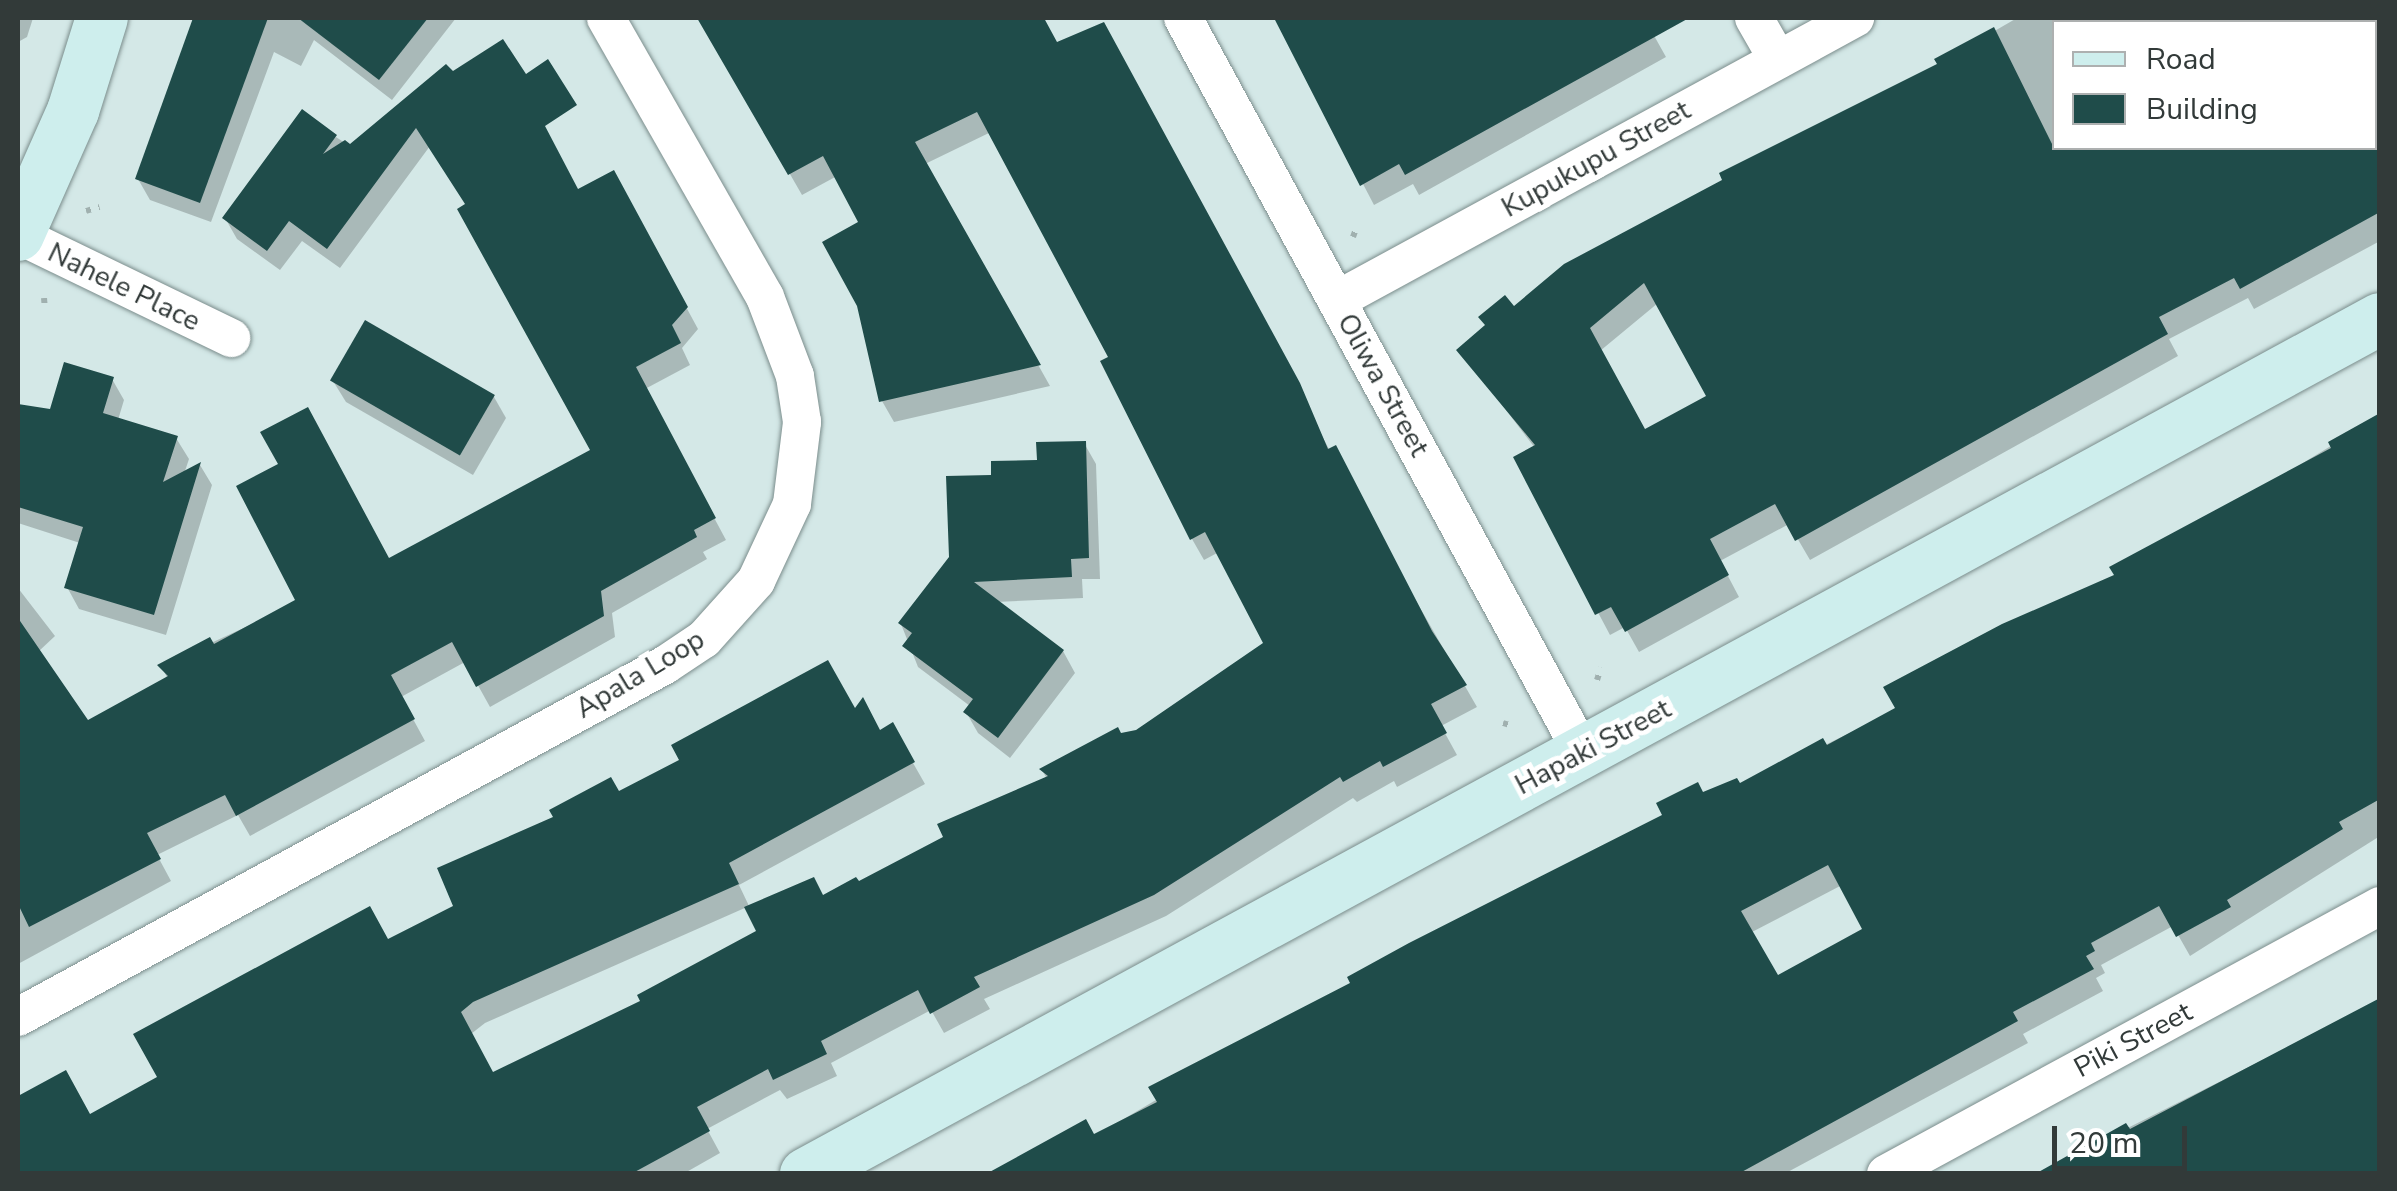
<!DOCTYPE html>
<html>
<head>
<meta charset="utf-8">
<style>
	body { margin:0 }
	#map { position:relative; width:2397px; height:1191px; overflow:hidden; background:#d4e8e7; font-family:"Nunito Sans",sans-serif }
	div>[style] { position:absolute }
	.shadow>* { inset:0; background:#0003 }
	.building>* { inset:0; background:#1f4c4a; transform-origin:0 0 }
	.path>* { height:6px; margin-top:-3px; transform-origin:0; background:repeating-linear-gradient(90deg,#a0b0af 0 5px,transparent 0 13px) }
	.roads { filter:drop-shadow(0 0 2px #7b8d8c) drop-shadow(0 0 2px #7b8d8c) }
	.street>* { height:38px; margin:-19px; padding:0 19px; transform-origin:19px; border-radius:19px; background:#fff }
	.secondary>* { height:52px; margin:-26px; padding:0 26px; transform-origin:26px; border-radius:26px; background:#ceeeed }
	span { translate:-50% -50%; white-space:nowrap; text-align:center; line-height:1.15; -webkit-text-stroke:10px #fff; paint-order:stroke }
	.street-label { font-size:28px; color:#323a39 }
	.frame { position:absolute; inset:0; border:20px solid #323a39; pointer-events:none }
	.legend { position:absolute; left:2052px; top:20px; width:325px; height:130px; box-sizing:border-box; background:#fff; border:2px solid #adb0b0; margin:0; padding:12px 18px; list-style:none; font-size:30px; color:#323a39 }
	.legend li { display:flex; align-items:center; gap:20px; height:50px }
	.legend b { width:50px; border:2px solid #adb0b0 }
	.scale { position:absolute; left:2052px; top:1126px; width:135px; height:45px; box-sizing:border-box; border:5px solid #323a39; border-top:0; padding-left:12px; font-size:30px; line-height:35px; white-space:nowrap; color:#323a39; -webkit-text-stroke:8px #fff; paint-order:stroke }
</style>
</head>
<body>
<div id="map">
	<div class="shadow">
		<div style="clip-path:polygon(18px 18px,33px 18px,27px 37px,18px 42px)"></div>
		<div style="clip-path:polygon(195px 18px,456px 18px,392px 100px,314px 40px,301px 66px,274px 52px,211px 222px,150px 200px,138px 179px)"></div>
		<div style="clip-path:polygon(evenodd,700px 18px,1042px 18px,1056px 45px,1116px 46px,1330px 451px,1477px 707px,1441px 726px,1457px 755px,1397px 787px,1394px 781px,1357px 802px,1353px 798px,1166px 916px,984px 999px,990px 1009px,944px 1033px,931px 1010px,831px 1063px,837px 1076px,787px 1099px,780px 1090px,707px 1129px,720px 1153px,683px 1174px,18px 1174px,18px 1099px,65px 1074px,90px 1117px,457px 907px,618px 794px,855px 712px,880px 733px,892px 726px,925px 784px,739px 885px,750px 908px,823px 898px,858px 885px,1047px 779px,1042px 770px,1137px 732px,1267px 644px,1219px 552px,1204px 560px,1192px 539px,1111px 358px,991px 132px,925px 164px,1050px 386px,894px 422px,882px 401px,860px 305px,861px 223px,837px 176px,802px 195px,700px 18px,747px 907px,759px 932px,644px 1002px,493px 1075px,471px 1034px,485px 1023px,747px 907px)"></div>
		<div style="clip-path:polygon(1276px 18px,1660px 18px,1664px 26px,1652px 32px,1666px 57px,1419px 195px,1413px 184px,1374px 205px)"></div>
		<div style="clip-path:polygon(evenodd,2017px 18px,2380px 18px,2380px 241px,2254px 309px,2248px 298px,2169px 339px,2178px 356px,1810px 560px,1789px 524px,1720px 561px,1739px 597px,1639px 652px,1625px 627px,1610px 635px,1516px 458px,1535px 448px,1460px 350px,1514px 309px,2017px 18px,2054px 22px,2374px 22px,2374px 148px,2054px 148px,2054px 22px,2017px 18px,1658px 303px,1709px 397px,1644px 432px,1600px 351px,1658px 303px)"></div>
		<div style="clip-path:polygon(446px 68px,513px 117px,578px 192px,625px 194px,698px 329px,682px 348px,690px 365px,645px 389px,726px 540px,703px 552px,707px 559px,612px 613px,615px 637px,490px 707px,465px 662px,401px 697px,425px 741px,250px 836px,238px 815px,157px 855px,171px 881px,18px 964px,18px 762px,38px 751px,18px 720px,18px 588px,55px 636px,38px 652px,87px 724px,168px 679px,161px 666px,389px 561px,594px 451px,468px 206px,430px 146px,340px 268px,302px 241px,280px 270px,237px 239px,225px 218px,336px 137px,351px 147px)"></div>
		<div style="clip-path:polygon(112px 379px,124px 400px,118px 420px,176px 438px,189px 459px,184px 474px,200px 465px,212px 485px,166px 635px,79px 609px,67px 587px,80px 543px,18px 523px,18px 406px,52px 412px)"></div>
		<div style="clip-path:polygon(333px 381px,494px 397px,506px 418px,473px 475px,346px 402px)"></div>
		<div style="clip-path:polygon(evenodd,2380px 416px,2380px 836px,2190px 956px,2173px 926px,2101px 965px,2105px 973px,2096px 978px,2103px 991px,2023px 1034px,2028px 1043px,1784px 1174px,1606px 1174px,1093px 1137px,1353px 984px,1702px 795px,1740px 787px,1898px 709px,2380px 416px,1842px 885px,1866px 930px,1777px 978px,1752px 932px,1842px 885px)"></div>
		<div style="clip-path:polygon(1084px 443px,1096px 464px,1100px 579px,1082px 579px,1083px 598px,996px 602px,1063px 651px,1075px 673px,1010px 758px,978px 733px,966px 712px,970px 706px,918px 667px,901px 624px,951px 558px,994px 478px)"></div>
		<div style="clip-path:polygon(2380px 1001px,2380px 1174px,2074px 1155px)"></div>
	</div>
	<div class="building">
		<div style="clip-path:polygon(193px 18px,268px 18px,200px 203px,135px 179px)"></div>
		<div style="clip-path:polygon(298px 18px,428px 18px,379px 80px)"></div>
		<div style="clip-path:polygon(697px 18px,1044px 18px,1057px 42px,1104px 22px,1300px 383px,1328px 449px,1336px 445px,1432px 631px,1467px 685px,1431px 704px,1447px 733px,1383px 767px,1380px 761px,1343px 782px,1340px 777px,1154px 895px,974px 977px,980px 987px,930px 1014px,918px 990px,821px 1041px,827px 1054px,773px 1080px,768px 1069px,697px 1107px,710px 1131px,631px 1174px,18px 1174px,18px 1096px,66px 1070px,90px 1114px,157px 1077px,133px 1034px,370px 906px,388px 939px,453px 906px,437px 868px,553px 817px,549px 810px,611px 777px,619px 791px,679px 760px,671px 745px,828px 660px,855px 708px,863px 697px,880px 730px,893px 722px,915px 762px,729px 863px,739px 884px,473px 1002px,461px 1012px,493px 1072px,640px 1001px,637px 995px,756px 931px,744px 907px,814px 877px,823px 895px,856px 877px,859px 881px,943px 837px,937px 824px,1048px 776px,1039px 769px,1118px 727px,1121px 733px,1136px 730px,1263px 643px,1205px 532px,1190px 540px,1100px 361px,1108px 357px,977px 112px,915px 142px,1041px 365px,879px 402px,857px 306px,822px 242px,858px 222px,823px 156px,788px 175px)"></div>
		<div style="clip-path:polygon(1274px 18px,1689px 18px,1405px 175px,1399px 164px,1360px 186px)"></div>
		<div style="clip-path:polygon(evenodd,1994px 27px,2054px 148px,2380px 148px,2380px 212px,2240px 289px,2234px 278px,2159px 317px,2168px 334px,1795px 541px,1775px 504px,1710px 539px,1729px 575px,1625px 632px,1611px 607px,1595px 615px,1513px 457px,1535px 445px,1456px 350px,1485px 325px,1478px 317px,1505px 295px,1514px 306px,1564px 264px,1722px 180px,1719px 173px,1937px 64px,1934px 59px,1994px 27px,1644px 283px,1706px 396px,1645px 429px,1590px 328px,1644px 283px)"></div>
		<div style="clip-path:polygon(503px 39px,526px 74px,548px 59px,577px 105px,545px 126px,578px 189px,614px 170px,688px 307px,672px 325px,681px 343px,636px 367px,716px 518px,694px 530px,697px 537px,601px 591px,604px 616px,476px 687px,452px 642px,391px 675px,415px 719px,236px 816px,225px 795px,147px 833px,161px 859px,29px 927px,18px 904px,18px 618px,88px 720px,168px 676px,157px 665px,210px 637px,214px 644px,295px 600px,236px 486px,278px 464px,260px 432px,308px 407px,389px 558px,590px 450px,457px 209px,465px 204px,416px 128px,327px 249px,289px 221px,267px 251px,222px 218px,302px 109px,337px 135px,323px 154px,345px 140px,350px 144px,446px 64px,453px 71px)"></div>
		<div style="left:365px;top:320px;width:150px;height:70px;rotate:30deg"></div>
		<div style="clip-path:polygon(64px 362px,114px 377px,103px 413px,178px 436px,163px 482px,201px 462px,154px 615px,64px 588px,83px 527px,18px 507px,18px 404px,50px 409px)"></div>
		<div style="clip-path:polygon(evenodd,2380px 413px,2380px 799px,2339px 822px,2343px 829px,2227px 900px,2231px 907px,2176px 937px,2159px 906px,2091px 943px,2095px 951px,2086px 956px,2094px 969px,2013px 1012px,2018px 1021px,1738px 1174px,986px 1174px,1086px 1119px,1094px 1134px,1157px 1102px,1148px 1087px,1350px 983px,1347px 977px,1409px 943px,1662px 815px,1656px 803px,1698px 782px,1703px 792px,1737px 778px,1740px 783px,1823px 738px,1827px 745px,1895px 708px,1883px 687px,2002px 624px,2114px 575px,2109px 567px,2331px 448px,2328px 442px,2380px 413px,1828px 865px,1862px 929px,1778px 975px,1741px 911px,1828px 865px)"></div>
		<div style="clip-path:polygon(1086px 441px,1089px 558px,1071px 559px,1072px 577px,974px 582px,1064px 650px,998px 738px,963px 712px,973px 699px,902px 646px,912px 633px,898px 623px,949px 557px,946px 476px,991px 475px,991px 461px,1037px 460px,1036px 442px)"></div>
		<div style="clip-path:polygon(2380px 998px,2380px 1174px,2035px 1174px,2126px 1123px,2130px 1129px)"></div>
	</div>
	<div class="path">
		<div style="left:86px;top:211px;width:14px;rotate:-17deg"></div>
		<div style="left:1353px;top:237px;width:12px;rotate:-70deg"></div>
		<div style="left:44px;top:298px;width:11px;rotate:85deg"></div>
		<div style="left:1597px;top:680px;width:13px;rotate:-72deg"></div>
		<div style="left:1503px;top:723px;width:10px;rotate:17deg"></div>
	</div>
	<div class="roads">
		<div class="street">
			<div style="left:1183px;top:18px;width:835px;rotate:61.47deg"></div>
			<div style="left:1754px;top:18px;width:48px;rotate:60.3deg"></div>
			<div style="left:18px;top:235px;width:237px;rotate:25.8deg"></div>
			<div style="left:1337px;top:300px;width:590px;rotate:-28.56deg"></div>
			<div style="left:18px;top:1017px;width:737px;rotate:-28.55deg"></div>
			<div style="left:665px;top:665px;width:47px;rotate:-33.7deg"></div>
			<div style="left:704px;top:639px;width:78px;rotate:-48.1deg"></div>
			<div style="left:756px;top:581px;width:85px;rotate:-64.9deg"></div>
			<div style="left:792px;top:504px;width:83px;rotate:-83deg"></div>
			<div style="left:802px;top:422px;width:47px;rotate:-98.7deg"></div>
			<div style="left:795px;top:376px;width:85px;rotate:-110.8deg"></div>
			<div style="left:765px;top:297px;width:321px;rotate:-119.7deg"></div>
			<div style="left:1886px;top:1174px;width:562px;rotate:-28.48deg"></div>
		</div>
		<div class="secondary">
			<div style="left:18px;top:235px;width:136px;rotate:-66.1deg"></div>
			<div style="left:73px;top:111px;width:97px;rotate:-72.7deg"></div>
			<div style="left:806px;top:1174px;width:1791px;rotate:-28.51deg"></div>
		</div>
	</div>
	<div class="street-label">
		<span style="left:1596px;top:159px;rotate:-29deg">Kupukupu Street</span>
		<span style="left:124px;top:287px;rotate:26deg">Nahele Place</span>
		<span style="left:1383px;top:385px;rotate:61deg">Oliwa Street</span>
		<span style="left:640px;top:674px;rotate:-31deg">Apala Loop</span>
		<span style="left:1593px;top:747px;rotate:-28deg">Hapaki Street</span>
		<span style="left:2133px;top:1040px;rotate:-28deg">Piki Street</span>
	</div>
	<div class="frame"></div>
	<ul class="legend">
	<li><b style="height:12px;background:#ceeeed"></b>Road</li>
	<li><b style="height:28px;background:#1f4c4a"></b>Building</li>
	</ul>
	<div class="scale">20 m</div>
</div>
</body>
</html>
